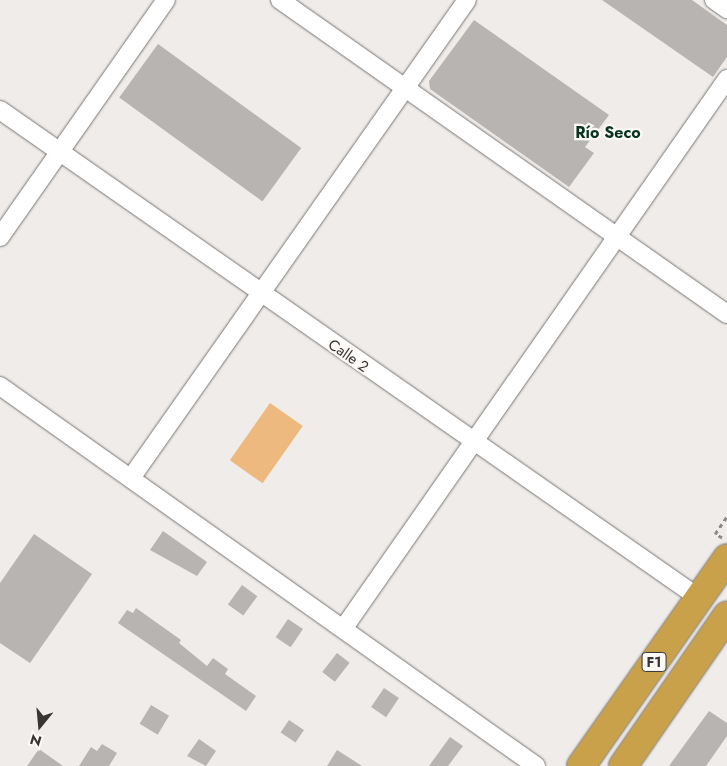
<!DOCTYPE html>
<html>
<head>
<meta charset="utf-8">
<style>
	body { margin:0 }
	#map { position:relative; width:727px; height:766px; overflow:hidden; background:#efece9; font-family:Jost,sans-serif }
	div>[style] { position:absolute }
	.green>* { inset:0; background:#eeb97e; transform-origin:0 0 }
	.building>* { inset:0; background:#b7b4b1; transform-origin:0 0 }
	.path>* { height:2.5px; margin-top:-1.25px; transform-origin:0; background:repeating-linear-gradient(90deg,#8c8a88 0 4px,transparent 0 8px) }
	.roads { filter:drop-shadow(0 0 1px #797673) drop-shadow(0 0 1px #797673) }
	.street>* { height:18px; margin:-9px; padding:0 9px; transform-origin:9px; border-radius:9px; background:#fff }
	.highway>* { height:28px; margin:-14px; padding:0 14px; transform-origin:14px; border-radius:14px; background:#c8a14a }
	span { translate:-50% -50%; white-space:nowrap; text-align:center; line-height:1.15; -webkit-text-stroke:4.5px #fdf9f6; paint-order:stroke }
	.shield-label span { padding:1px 4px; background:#fdf9f6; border:1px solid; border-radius:4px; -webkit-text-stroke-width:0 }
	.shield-label { font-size:14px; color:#363534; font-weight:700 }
	.street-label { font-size:15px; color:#363534 }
	.neighbourhood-label { font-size:16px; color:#063421; font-weight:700 }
	.north { position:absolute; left:15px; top:701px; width:50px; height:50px; -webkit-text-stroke:4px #fdf9f6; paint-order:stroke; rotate:197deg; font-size:14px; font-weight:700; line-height:20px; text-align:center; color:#363534 }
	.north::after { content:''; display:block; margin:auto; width:18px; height:22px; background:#363534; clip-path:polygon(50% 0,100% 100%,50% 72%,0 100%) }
</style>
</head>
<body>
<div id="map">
	<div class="green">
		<div style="left:270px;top:403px;width:40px;height:70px;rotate:35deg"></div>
	</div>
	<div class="building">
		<div style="clip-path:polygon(602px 0,692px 0,727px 25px,727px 57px,713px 77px)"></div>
		<div style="clip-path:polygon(474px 20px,609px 115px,585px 147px,594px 153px,569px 187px,430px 89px,429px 81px)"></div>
		<div style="left:158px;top:44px;width:177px;height:66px;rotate:36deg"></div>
		<div style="clip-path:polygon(163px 531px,207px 562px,197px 576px,150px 550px)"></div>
		<div style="clip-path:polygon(34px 534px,92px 574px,30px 663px,0 643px,0 583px)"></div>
		<div style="left:242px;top:585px;width:19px;height:24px;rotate:36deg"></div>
		<div style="clip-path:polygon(136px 608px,181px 640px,179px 643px,207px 666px,213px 658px,228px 669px,225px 674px,256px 696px,246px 711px,118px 623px,127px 610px,133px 613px)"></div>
		<div style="left:288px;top:619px;width:18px;height:22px;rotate:34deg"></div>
		<div style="left:337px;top:653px;width:16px;height:24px;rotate:38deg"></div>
		<div style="left:384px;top:688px;width:18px;height:23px;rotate:34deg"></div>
		<div style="left:151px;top:705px;width:21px;height:22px;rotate:31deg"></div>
		<div style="clip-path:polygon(709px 711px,727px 723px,727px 736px,706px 766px,669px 766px)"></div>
		<div style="left:289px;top:720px;width:18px;height:15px;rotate:34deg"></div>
		<div style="clip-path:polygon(450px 737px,463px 746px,448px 766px,429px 766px)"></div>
		<div style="clip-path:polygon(199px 739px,216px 751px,206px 766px,187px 756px)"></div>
		<div style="clip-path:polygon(102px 744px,117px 753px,109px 766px,79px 766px,91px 747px,97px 751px)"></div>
		<div style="clip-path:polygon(39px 749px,63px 766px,27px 766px)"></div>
		<div style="clip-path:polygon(337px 750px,362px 766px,327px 766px)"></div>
	</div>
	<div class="path">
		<div style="left:722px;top:538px;width:8px;rotate:-150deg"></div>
		<div style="left:715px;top:534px;width:22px;rotate:-56deg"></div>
	</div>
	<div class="roads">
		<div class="street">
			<div style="left:280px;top:0;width:546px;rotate:35.09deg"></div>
			<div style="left:714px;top:0;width:16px;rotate:35deg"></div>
			<div style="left:0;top:110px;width:852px;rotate:34.92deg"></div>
			<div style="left:0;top:237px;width:289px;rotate:-55deg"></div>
			<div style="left:0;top:386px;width:657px;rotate:35.33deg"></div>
			<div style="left:131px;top:478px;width:584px;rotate:-54.9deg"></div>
			<div style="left:343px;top:629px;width:671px;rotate:-55.08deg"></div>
		</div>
		<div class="highway">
			<div style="left:581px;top:766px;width:254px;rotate:-54.9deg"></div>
			<div style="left:623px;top:766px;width:183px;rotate:-55.3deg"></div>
		</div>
	</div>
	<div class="shield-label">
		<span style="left:654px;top:662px">F1</span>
	</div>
	<div class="street-label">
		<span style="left:348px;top:356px;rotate:35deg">Calle 2</span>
	</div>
	<div class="neighbourhood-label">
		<span style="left:608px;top:133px">Río Seco</span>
	</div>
	<div class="north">N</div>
</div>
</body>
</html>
